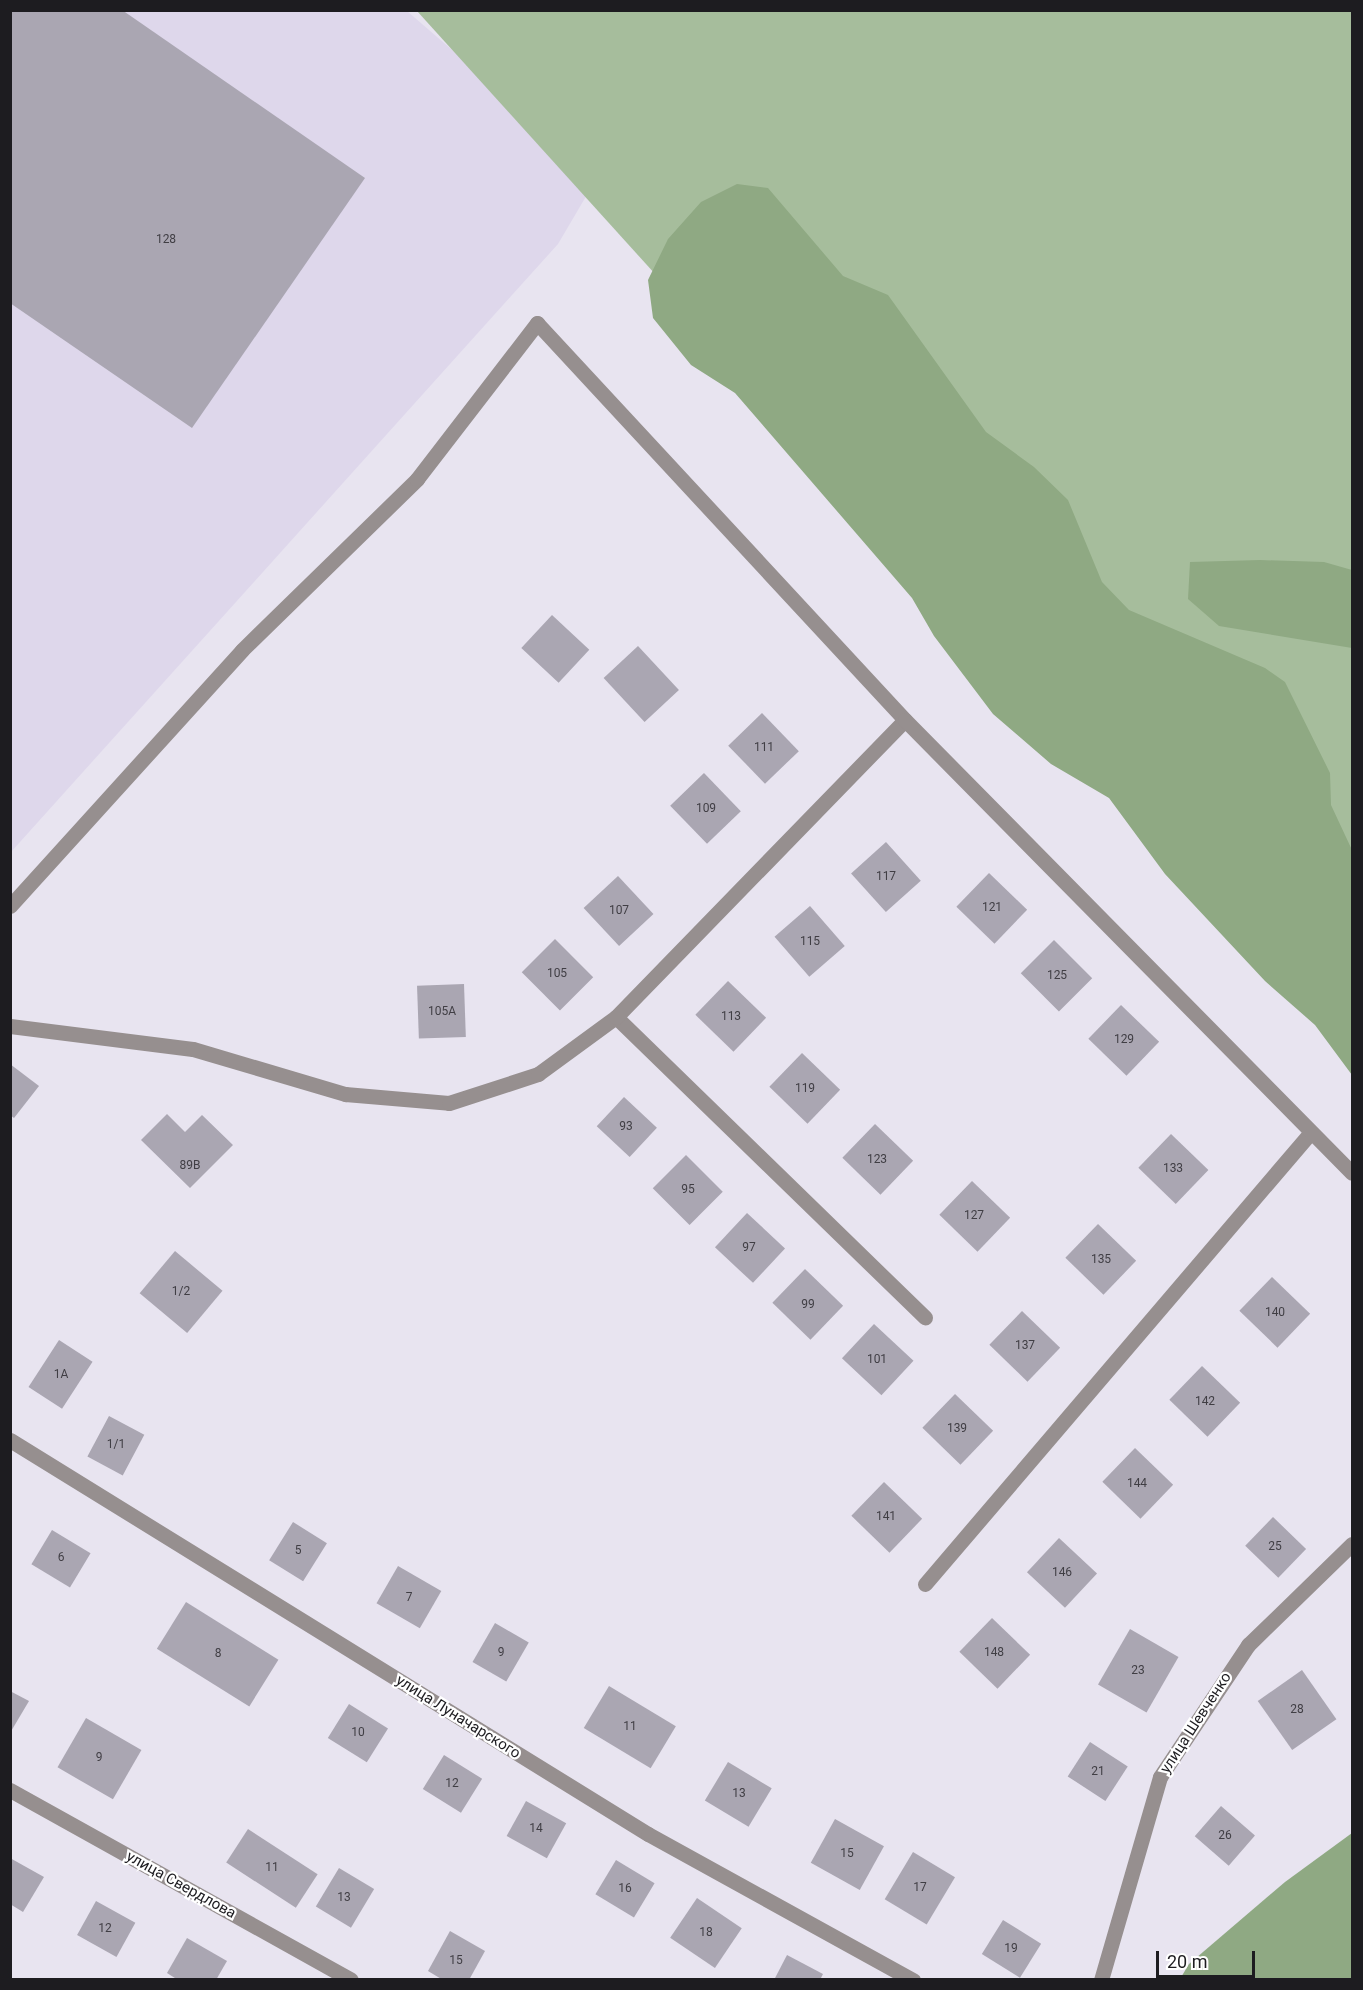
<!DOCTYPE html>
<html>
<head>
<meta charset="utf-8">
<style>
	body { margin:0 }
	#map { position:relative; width:1363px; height:1990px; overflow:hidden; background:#e8e4f0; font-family:Roboto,sans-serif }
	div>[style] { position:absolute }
	.built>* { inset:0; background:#ded7eb }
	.green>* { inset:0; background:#a6bd9c }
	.forest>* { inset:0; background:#8fa983 }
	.building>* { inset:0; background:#aaa6b2; transform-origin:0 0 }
	.lane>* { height:15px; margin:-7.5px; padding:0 7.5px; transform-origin:7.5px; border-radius:7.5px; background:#968f8f }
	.street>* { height:15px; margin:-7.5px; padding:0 7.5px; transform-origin:7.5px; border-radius:7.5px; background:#968f8f }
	span { translate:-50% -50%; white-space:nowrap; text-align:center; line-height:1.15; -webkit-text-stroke:4.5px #fff; paint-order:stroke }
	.number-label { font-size:12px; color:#403e44 }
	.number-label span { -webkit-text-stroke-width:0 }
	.street-label { font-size:15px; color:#1d1c20 }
	.frame { position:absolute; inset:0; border:12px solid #1d1c20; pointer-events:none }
	.scale { position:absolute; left:1156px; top:1951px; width:99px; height:27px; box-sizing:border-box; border:3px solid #1d1c20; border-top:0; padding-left:8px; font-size:18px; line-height:21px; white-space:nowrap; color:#1d1c20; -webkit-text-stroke:4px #fff; paint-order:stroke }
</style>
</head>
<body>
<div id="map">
	<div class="built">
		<div style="clip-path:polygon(11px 11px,407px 11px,598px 176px,558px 244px,11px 852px)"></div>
	</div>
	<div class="green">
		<div style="clip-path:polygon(417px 11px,1352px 11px,1352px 1044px)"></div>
	</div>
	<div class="forest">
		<div style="clip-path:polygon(737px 184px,768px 188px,843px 276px,888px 295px,986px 432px,1034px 467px,1068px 500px,1102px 582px,1129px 610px,1265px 668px,1285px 682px,1330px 773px,1331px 805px,1352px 850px,1352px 1075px,1315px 1025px,1265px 981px,1165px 874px,1109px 798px,1051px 764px,993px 714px,934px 636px,912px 598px,735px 393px,691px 365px,653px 318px,648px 280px,668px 239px,701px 202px)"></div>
		<div style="clip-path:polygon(1260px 560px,1324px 562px,1352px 570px,1352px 648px,1219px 626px,1188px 599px,1190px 562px)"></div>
		<div style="clip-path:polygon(1352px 1833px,1352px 1979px,1180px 1979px,1189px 1964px,1285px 1882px)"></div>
	</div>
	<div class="building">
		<div style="clip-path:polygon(10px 10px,122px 10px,365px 178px,192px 428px,10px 303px)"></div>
		<div style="left:552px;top:615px;width:51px;height:45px;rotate:43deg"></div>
		<div style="left:638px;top:646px;width:60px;height:47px;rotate:47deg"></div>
		<div style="left:762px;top:713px;width:53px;height:47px;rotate:46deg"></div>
		<div style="left:704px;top:773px;width:53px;height:47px;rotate:46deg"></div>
		<div style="left:886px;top:842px;width:52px;height:47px;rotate:48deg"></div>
		<div style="left:989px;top:873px;width:53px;height:47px;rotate:44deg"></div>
		<div style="left:618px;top:876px;width:52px;height:47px;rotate:47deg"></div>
		<div style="left:810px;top:906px;width:53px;height:47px;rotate:49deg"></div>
		<div style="left:555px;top:939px;width:54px;height:47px;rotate:45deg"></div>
		<div style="left:1054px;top:940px;width:54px;height:47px;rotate:45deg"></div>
		<div style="left:728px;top:981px;width:53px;height:47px;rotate:44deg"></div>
		<div style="left:464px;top:984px;width:53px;height:47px;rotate:88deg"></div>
		<div style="left:1121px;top:1005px;width:53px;height:47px;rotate:44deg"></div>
		<div style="left:802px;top:1053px;width:53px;height:47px;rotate:44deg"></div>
		<div style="clip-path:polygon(10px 1064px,39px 1086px,14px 1118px,10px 1115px)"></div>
		<div style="left:624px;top:1097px;width:45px;height:40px;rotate:43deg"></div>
		<div style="clip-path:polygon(167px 1114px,185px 1132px,202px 1115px,233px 1145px,190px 1188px,141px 1140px)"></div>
		<div style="left:875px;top:1124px;width:53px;height:47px;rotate:44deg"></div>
		<div style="left:1171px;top:1134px;width:52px;height:47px;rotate:44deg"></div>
		<div style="left:686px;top:1155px;width:52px;height:47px;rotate:45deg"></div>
		<div style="left:972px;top:1181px;width:53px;height:47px;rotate:44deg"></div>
		<div style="left:747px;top:1213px;width:52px;height:47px;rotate:43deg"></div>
		<div style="left:1098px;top:1224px;width:53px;height:47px;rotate:44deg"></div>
		<div style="left:175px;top:1251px;width:62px;height:55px;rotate:40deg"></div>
		<div style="left:805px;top:1269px;width:53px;height:47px;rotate:44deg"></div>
		<div style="left:1272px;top:1277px;width:53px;height:47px;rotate:44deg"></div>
		<div style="left:1022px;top:1311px;width:53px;height:47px;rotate:44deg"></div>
		<div style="left:874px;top:1324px;width:54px;height:47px;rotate:43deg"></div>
		<div style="left:59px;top:1340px;width:40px;height:56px;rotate:33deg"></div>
		<div style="left:1202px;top:1366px;width:53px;height:47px;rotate:44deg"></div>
		<div style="left:955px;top:1394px;width:53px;height:47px;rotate:44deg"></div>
		<div style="left:109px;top:1416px;width:40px;height:46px;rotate:28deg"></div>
		<div style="left:1135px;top:1448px;width:53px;height:47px;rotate:44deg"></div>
		<div style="left:884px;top:1482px;width:53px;height:47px;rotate:44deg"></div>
		<div style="left:1273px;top:1517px;width:46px;height:40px;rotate:44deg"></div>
		<div style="left:293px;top:1522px;width:40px;height:45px;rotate:32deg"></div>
		<div style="left:52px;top:1530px;width:45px;height:40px;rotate:31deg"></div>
		<div style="left:1059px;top:1538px;width:52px;height:47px;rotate:43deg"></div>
		<div style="left:398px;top:1566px;width:50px;height:43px;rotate:30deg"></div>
		<div style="left:186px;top:1602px;width:109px;height:55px;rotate:32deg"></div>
		<div style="left:992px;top:1618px;width:53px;height:47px;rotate:44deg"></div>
		<div style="left:495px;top:1623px;width:39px;height:45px;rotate:30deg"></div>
		<div style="left:1130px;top:1629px;width:56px;height:64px;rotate:30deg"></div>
		<div style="left:1302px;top:1670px;width:60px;height:54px;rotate:55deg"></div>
		<div style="left:609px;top:1686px;width:78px;height:49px;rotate:31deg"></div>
		<div style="clip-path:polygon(10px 1691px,29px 1701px,10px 1733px)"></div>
		<div style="left:349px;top:1704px;width:46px;height:40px;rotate:32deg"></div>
		<div style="left:86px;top:1718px;width:64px;height:57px;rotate:30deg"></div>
		<div style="left:1090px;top:1742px;width:45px;height:41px;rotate:33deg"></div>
		<div style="left:444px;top:1755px;width:45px;height:40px;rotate:32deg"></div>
		<div style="left:728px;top:1762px;width:51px;height:45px;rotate:31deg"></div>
		<div style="left:526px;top:1801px;width:46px;height:40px;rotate:29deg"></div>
		<div style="left:1221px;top:1806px;width:45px;height:40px;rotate:41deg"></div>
		<div style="left:835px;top:1819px;width:56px;height:50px;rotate:29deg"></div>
		<div style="left:248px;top:1829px;width:83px;height:40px;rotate:33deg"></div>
		<div style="left:913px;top:1852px;width:49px;height:55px;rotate:31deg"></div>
		<div style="clip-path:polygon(10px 1858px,44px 1877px,23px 1912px,10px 1904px)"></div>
		<div style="left:616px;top:1860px;width:45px;height:40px;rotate:31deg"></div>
		<div style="left:339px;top:1868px;width:41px;height:45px;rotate:31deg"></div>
		<div style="left:697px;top:1898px;width:54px;height:48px;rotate:34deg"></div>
		<div style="left:96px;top:1901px;width:45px;height:39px;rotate:29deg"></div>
		<div style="left:1003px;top:1920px;width:45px;height:40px;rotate:32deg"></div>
		<div style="clip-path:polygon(450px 1931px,485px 1951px,469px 1980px,443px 1980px,428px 1971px)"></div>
		<div style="clip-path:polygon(187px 1938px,227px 1961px,216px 1980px,178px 1980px,167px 1973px)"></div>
		<div style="clip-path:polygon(787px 1955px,823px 1974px,820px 1980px,774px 1980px)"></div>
	</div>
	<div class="lane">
		<div style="left:10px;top:906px;width:345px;rotate:-47.8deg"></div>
		<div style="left:242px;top:650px;width:245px;rotate:-44.3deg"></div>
		<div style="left:417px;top:479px;width:197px;rotate:-52.4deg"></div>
		<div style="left:616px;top:1017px;width:431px;rotate:44.2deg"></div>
		<div style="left:10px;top:1026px;width:184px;rotate:7.2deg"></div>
		<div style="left:193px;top:1049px;width:159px;rotate:16.5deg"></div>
		<div style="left:345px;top:1094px;width:104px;rotate:4.9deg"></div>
		<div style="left:449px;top:1103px;width:94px;rotate:-18deg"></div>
		<div style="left:538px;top:1074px;width:97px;rotate:-36.2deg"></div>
		<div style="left:616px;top:1017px;width:414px;rotate:-45.8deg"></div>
		<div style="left:925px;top:1584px;width:594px;rotate:-49.5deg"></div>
	</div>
	<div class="street">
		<div style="left:537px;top:323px;width:541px;rotate:47.17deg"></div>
		<div style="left:905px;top:720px;width:636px;rotate:45.38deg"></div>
		<div style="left:10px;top:1440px;width:750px;rotate:31.7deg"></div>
		<div style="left:648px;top:1834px;width:303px;rotate:28.9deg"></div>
		<div style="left:10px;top:1790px;width:390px;rotate:29.1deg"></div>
		<div style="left:1101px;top:1980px;width:211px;rotate:-73.8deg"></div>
		<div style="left:1160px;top:1777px;width:159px;rotate:-56.3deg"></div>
		<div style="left:1248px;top:1645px;width:145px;rotate:-44.2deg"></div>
	</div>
	<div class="number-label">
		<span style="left:166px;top:240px">128</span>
		<span style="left:764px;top:748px">111</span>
		<span style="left:706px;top:809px">109</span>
		<span style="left:886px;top:877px">117</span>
		<span style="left:992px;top:908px">121</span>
		<span style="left:619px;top:911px">107</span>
		<span style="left:810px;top:942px">115</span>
		<span style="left:557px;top:974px">105</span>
		<span style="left:1057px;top:976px">125</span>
		<span style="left:442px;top:1012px">105А</span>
		<span style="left:731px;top:1017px">113</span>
		<span style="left:1124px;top:1040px">129</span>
		<span style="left:805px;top:1089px">119</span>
		<span style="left:626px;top:1127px">93</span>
		<span style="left:877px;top:1160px">123</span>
		<span style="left:190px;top:1166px">89В</span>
		<span style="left:1173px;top:1169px">133</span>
		<span style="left:688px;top:1190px">95</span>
		<span style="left:974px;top:1216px">127</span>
		<span style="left:749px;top:1248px">97</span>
		<span style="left:1101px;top:1260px">135</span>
		<span style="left:181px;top:1292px">1/2</span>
		<span style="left:808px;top:1305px">99</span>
		<span style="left:1275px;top:1313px">140</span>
		<span style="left:1025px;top:1346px">137</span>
		<span style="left:877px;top:1360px">101</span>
		<span style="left:61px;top:1375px">1А</span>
		<span style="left:1205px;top:1402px">142</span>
		<span style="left:957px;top:1429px">139</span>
		<span style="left:116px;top:1445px">1/1</span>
		<span style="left:1137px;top:1484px">144</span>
		<span style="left:886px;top:1517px">141</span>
		<span style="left:1275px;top:1547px">25</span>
		<span style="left:298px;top:1551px">5</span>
		<span style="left:61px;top:1558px">6</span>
		<span style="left:1062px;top:1573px">146</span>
		<span style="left:409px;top:1598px">7</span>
		<span style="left:501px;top:1653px">9</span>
		<span style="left:994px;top:1653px">148</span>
		<span style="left:218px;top:1654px">8</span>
		<span style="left:1138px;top:1671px">23</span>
		<span style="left:1297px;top:1710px">28</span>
		<span style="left:630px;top:1727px">11</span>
		<span style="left:358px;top:1733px">10</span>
		<span style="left:99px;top:1758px">9</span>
		<span style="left:1098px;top:1772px">21</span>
		<span style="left:452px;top:1784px">12</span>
		<span style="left:739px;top:1794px">13</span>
		<span style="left:536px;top:1829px">14</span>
		<span style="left:1225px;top:1836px">26</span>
		<span style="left:847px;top:1854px">15</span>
		<span style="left:272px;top:1868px">11</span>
		<span style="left:920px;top:1888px">17</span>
		<span style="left:625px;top:1889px">16</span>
		<span style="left:344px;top:1898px">13</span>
		<span style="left:105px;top:1929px">12</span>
		<span style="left:706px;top:1933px">18</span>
		<span style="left:1011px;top:1949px">19</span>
		<span style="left:456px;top:1961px">15</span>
	</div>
	<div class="street-label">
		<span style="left:458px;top:1717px;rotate:32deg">улица Луначарского</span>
		<span style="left:1196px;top:1723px;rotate:-57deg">улица Шевченко</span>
		<span style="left:181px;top:1885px;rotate:29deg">улица Свердлова</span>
	</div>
	<div class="frame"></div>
	<div class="scale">20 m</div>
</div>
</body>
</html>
